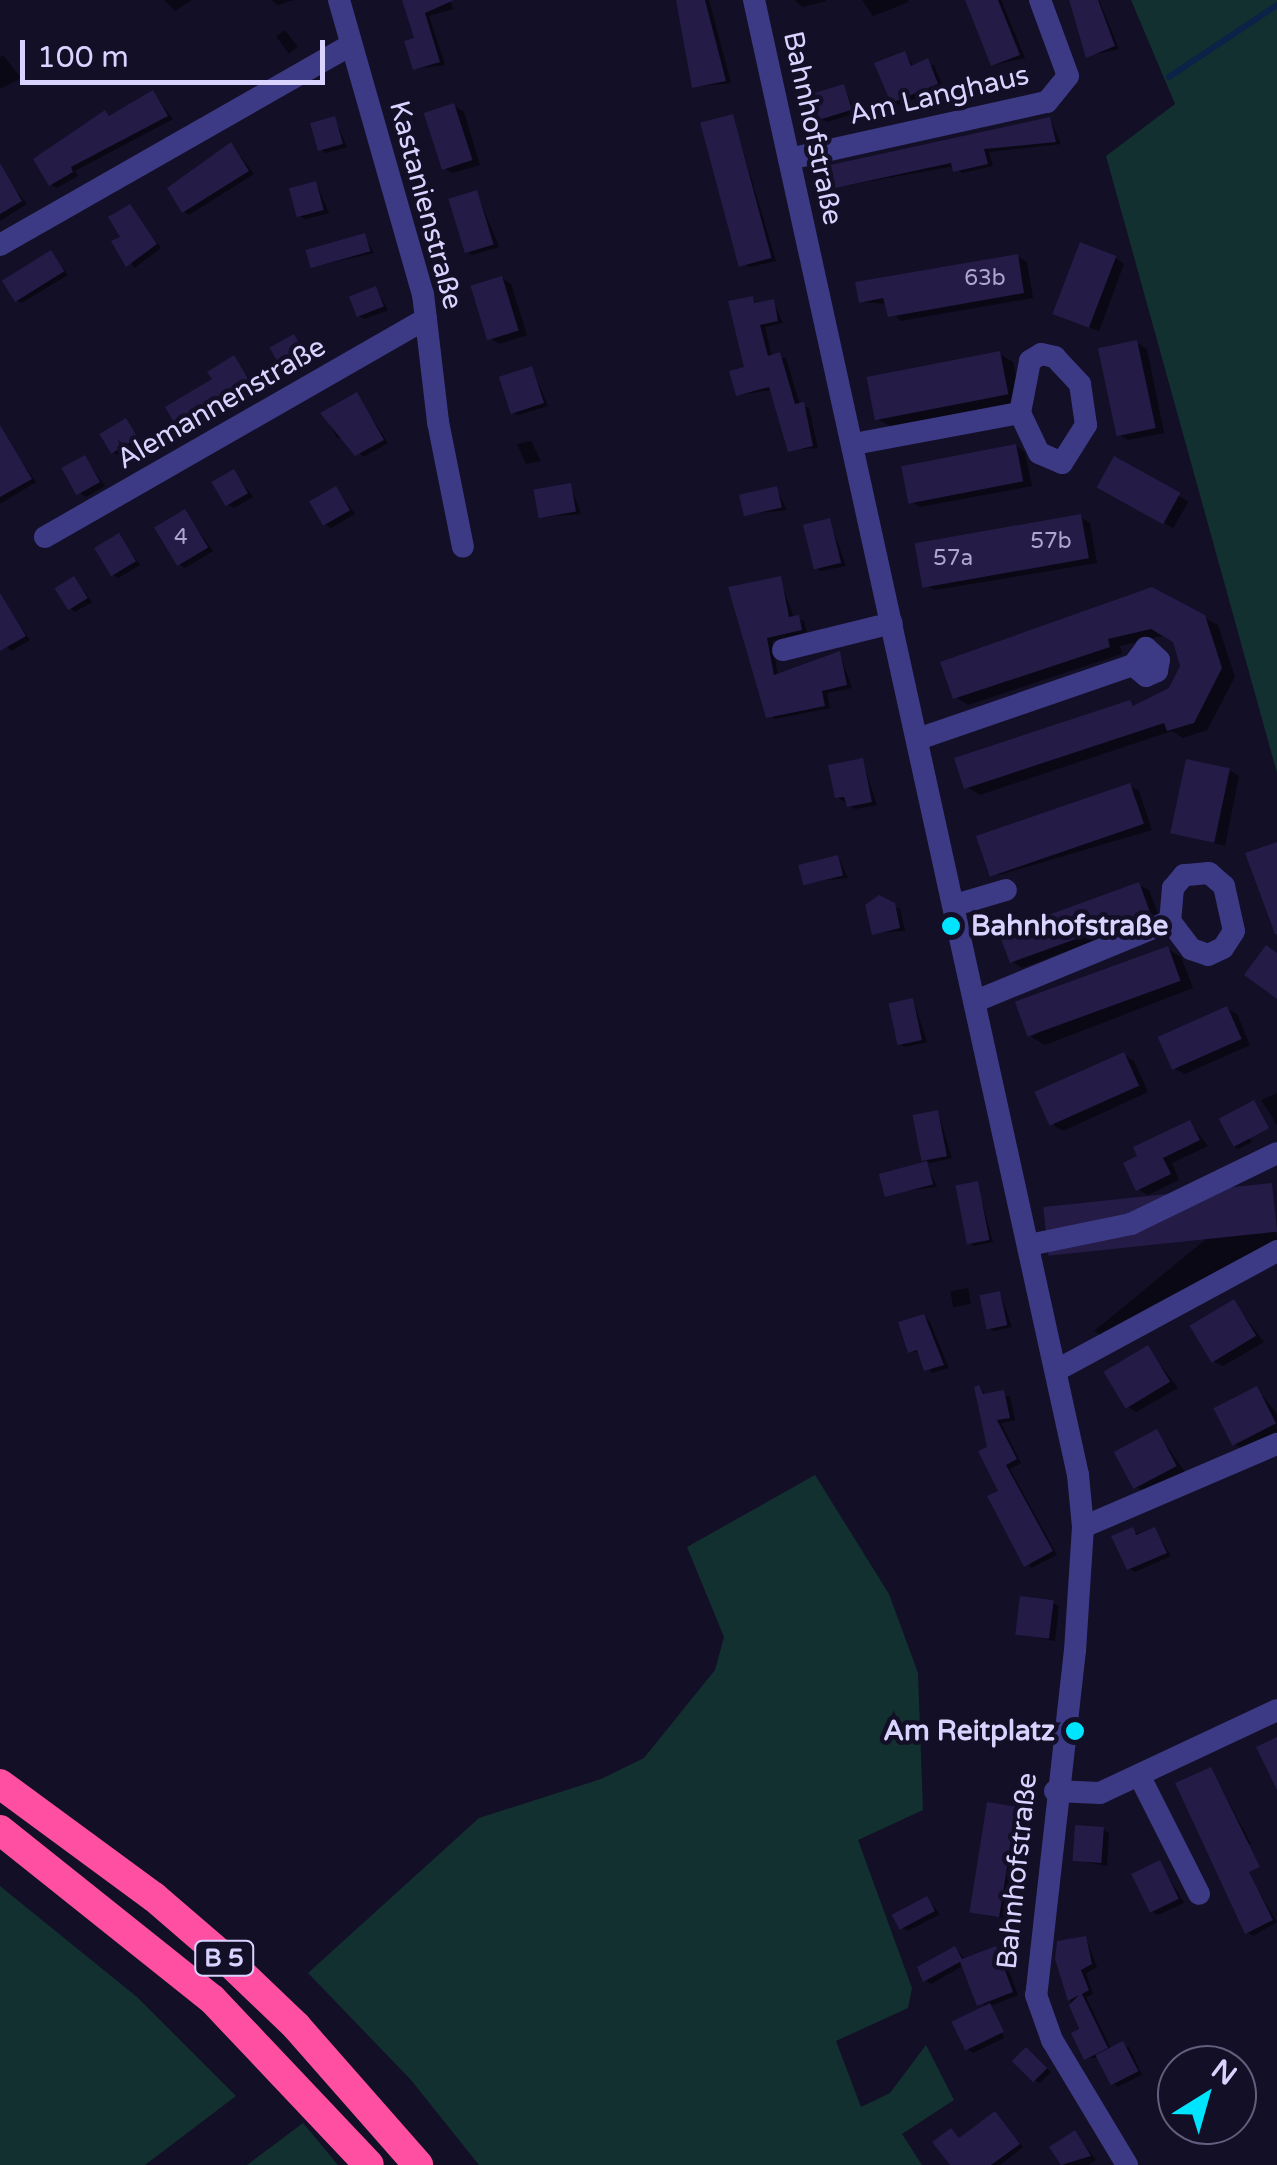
<!DOCTYPE html>
<html>
<head>
<meta charset="utf-8">
<style>
	body { margin:0 }
	#map { position:relative; width:1277px; height:2165px; overflow:hidden; background:#130f26; font-family:"Varela Round",sans-serif }
	div>[style] { position:absolute }
	.green>* { inset:0; background:#12302f }
	.shadow>* { inset:0; background:#0007; transform-origin:0 0 }
	.stream>* { height:6px; margin:-3px; padding:0 3px; transform-origin:3px; border-radius:3px; background:#0c2248 }
	.building>* { inset:0; background:#241b47; transform-origin:0 0 }
	.minor>* { height:22px; margin:-11px; padding:0 11px; transform-origin:11px; border-radius:11px; background:#3d3a85 }
	.highway>* { height:30px; margin:-15px; padding:0 15px; transform-origin:15px; border-radius:15px; background:#ff4fa3 }
	.dots>* { width:28px; height:28px; translate:-50% -50%; box-sizing:border-box; border:5px solid #130f26; border-radius:50% }
	span { translate:-50% -50%; white-space:nowrap; text-align:center; line-height:1.15; -webkit-text-stroke:9px #130f26; paint-order:stroke }
	.number-label { font-size:22px; color:#aca6d1 }
	.number-label span { -webkit-text-stroke-width:0 }
	.shield-label span { padding:2px 8px; background:#130f26; border:2px solid; border-radius:8px; -webkit-text-stroke-width:0 }
	.shield-label { font-size:25px; color:#d9d4ff; font-weight:700 }
	.street-label { font-size:28px; color:#d9d4ff }
	.poi-label { font-size:28px; color:#d9d4ff; font-weight:700 }
	.left { translate:0 -50%; text-align:left }
	.right { translate:-100% -50%; text-align:right }
	.north { position:absolute; left:1157px; top:2045px; width:100px; height:100px; box-sizing:border-box; background:#130f26; border:2px solid #625e7d; border-radius:50%; rotate:37deg; font-size:28px; font-weight:700; line-height:40px; text-align:center; color:#d9d4ff }
	.north::after { content:''; display:block; margin:auto; width:35px; height:45px; background:#00e5ff; clip-path:polygon(50% 0,100% 100%,50% 72%,0 100%) }
	.scale { position:absolute; left:20px; top:40px; width:305px; height:45px; box-sizing:border-box; border:5px solid #d9d4ff; border-top:0; padding-left:12px; font-size:30px; line-height:35px; white-space:nowrap; color:#d9d4ff; -webkit-text-stroke:8px #130f26; paint-order:stroke }
</style>
</head>
<body>
<div id="map">
	<div class="green">
		<div style="clip-path:polygon(1131px 0,1277px 0,1277px 773px,1106px 156px,1175px 104px)"></div>
		<div style="clip-path:polygon(815px 1475px,889px 1594px,918px 1673px,923px 1810px,858px 1840px,912px 1988px,908px 2008px,836px 2041px,861px 2107px,890px 2093px,926px 2045px,954px 2100px,902px 2134px,922px 2165px,479px 2165px,411px 2080px,308px 1973px,479px 1818px,601px 1779px,644px 1758px,715px 1670px,724px 1637px,687px 1547px)"></div>
		<div style="clip-path:polygon(0 1886px,137px 1997px,236px 2096px,145px 2165px,0 2165px)"></div>
		<div style="clip-path:polygon(303px 2123px,338px 2165px,247px 2165px)"></div>
	</div>
	<div class="shadow">
		<div style="clip-path:polygon(164px 0,192px 0,175px 11px)"></div>
		<div style="clip-path:polygon(271px 0,294px 0,278px 5px)"></div>
		<div style="clip-path:polygon(406px 0,450px 0,453px 9px,429px 16px,445px 65px,415px 69px,417px 39px)"></div>
		<div style="clip-path:polygon(688px 0,709px 0,731px 83px,694px 87px)"></div>
		<div style="clip-path:polygon(795px 0,826px 0,826px 1px,802px 7px)"></div>
		<div style="clip-path:polygon(862px 0,908px 0,909px 2px,873px 16px)"></div>
		<div style="clip-path:polygon(967px 0,1001px 0,1025px 58px,993px 65px)"></div>
		<div style="clip-path:polygon(1069px 0,1099px 0,1119px 49px,1088px 56px)"></div>
		<div style="left:285px;top:30px;width:21px;height:11px;rotate:53deg"></div>
		<div style="clip-path:polygon(905px 54px,914px 67px,934px 65px,943px 87px,899px 105px,893px 102px)"></div>
		<div style="clip-path:polygon(3px 55px,21px 78px,0 89px,0 57px)"></div>
		<div style="clip-path:polygon(843px 86px,857px 113px,827px 122px,821px 119px)"></div>
		<div style="clip-path:polygon(153px 93px,173px 119px,75px 171px,78px 176px,57px 188px,51px 184px,105px 113px,112px 117px)"></div>
		<div style="clip-path:polygon(454px 106px,464px 112px,480px 165px,453px 173px,443px 168px)"></div>
		<div style="clip-path:polygon(733px 117px,776px 261px,750px 267px,744px 264px)"></div>
		<div style="clip-path:polygon(335px 119px,347px 147px,326px 153px,320px 149px)"></div>
		<div style="clip-path:polygon(1050px 119px,1061px 144px,989px 152px,993px 166px,962px 173px,955px 166px,837px 187px)"></div>
		<div style="clip-path:polygon(232px 145px,254px 174px,189px 215px,183px 211px)"></div>
		<div style="clip-path:polygon(8px 180px,27px 204px,0 221px,0 184px)"></div>
		<div style="clip-path:polygon(316px 183px,329px 213px,306px 219px,299px 216px)"></div>
		<div style="clip-path:polygon(477px 193px,499px 247px,472px 255px,466px 252px)"></div>
		<div style="clip-path:polygon(130px 207px,161px 248px,134px 268px,123px 238px)"></div>
		<div style="clip-path:polygon(364px 236px,374px 253px,313px 267px)"></div>
		<div style="clip-path:polygon(51px 253px,68px 275px,21px 303px,15px 299px)"></div>
		<div style="clip-path:polygon(1017px 256px,1027px 262px,1033px 298px,900px 321px,887px 304px,861px 302px)"></div>
		<div style="clip-path:polygon(1115px 258px,1124px 264px,1099px 331px,1066px 319px)"></div>
		<div style="clip-path:polygon(502px 278px,511px 284px,527px 335px,499px 344px,490px 338px)"></div>
		<div style="clip-path:polygon(376px 289px,388px 310px,364px 319px,358px 315px)"></div>
		<div style="clip-path:polygon(773px 301px,783px 323px,765px 327px,772px 357px,786px 358px,800px 405px,809px 408px,818px 448px,790px 450px,772px 390px,738px 395px,747px 369px,731px 303px)"></div>
		<div style="clip-path:polygon(294px 337px,309px 355px,289px 367px,283px 364px)"></div>
		<div style="clip-path:polygon(1137px 343px,1147px 349px,1164px 433px,1128px 440px,1118px 434px)"></div>
		<div style="clip-path:polygon(1000px 354px,1013px 362px,1021px 401px,892px 427px,878px 419px)"></div>
		<div style="clip-path:polygon(234px 358px,254px 385px,207px 413px,211px 418px,187px 432px,181px 429px)"></div>
		<div style="clip-path:polygon(532px 369px,548px 406px,518px 415px,512px 412px)"></div>
		<div style="clip-path:polygon(357px 395px,388px 443px,363px 457px,348px 438px,337px 438px,324px 414px)"></div>
		<div style="clip-path:polygon(126px 421px,142px 441px,118px 455px,112px 452px)"></div>
		<div style="clip-path:polygon(531px 441px,541px 461px,526px 464px,517px 444px)"></div>
		<div style="clip-path:polygon(9px 443px,36px 482px,0 504px,0 448px)"></div>
		<div style="clip-path:polygon(1016px 446px,1025px 452px,1032px 486px,920px 507px,910px 501px)"></div>
		<div style="clip-path:polygon(85px 458px,105px 486px,86px 497px,80px 493px)"></div>
		<div style="left:1115px;top:459px;width:85px;height:31px;rotate:30deg"></div>
		<div style="clip-path:polygon(234px 472px,253px 497px,234px 508px,228px 504px)"></div>
		<div style="clip-path:polygon(571px 486px,581px 514px,541px 517px)"></div>
		<div style="clip-path:polygon(336px 489px,355px 514px,331px 528px,325px 524px)"></div>
		<div style="clip-path:polygon(776px 489px,787px 510px,746px 514px)"></div>
		<div style="clip-path:polygon(185px 512px,213px 551px,185px 568px,179px 564px)"></div>
		<div style="clip-path:polygon(1080px 517px,1090px 523px,1097px 563px,935px 590px,925px 585px)"></div>
		<div style="clip-path:polygon(830px 521px,846px 566px,821px 571px,815px 568px)"></div>
		<div style="clip-path:polygon(119px 536px,140px 565px,118px 578px,112px 574px)"></div>
		<div style="clip-path:polygon(75px 579px,92px 602px,75px 612px,69px 608px)"></div>
		<div style="clip-path:polygon(780px 579px,794px 618px,804px 621px,807px 632px,772px 641px,778px 676px,840px 654px,852px 688px,827px 693px,830px 708px,774px 719px,731px 589px)"></div>
		<div style="clip-path:polygon(1152px 590px,1218px 625px,1235px 677px,1207px 730px,1183px 738px,1172px 731px,980px 795px,966px 787px,1130px 703px,1137px 707px,1171px 690px,1183px 666px,1175px 640px,1166px 635px,1120px 646px,1122px 654px,968px 705px,955px 697px)"></div>
		<div style="clip-path:polygon(9px 610px,30px 640px,11px 651px,0 639px,0 615px)"></div>
		<div style="clip-path:polygon(862px 760px,877px 805px,855px 809px,837px 797px)"></div>
		<div style="clip-path:polygon(1229px 770px,1239px 776px,1225px 846px,1174px 832px)"></div>
		<div style="clip-path:polygon(1130px 786px,1139px 791px,1152px 830px,999px 875px,989px 870px)"></div>
		<div style="clip-path:polygon(838px 857px,848px 878px,805px 882px)"></div>
		<div style="clip-path:polygon(1139px 885px,1149px 890px,1159px 917px,1022px 968px,1013px 962px)"></div>
		<div style="clip-path:polygon(872px 900px,900px 909px,905px 931px,874px 933px)"></div>
		<div style="clip-path:polygon(1168px 949px,1181px 957px,1193px 988px,1045px 1045px,1031px 1037px)"></div>
		<div style="clip-path:polygon(913px 1000px,927px 1042px,905px 1047px,899px 1044px)"></div>
		<div style="clip-path:polygon(1227px 1009px,1237px 1014px,1250px 1045px,1185px 1074px,1175px 1069px)"></div>
		<div style="clip-path:polygon(1124px 1055px,1134px 1061px,1148px 1092px,1063px 1131px,1053px 1125px)"></div>
		<div style="clip-path:polygon(1277px 1093px,1277px 1125px,1261px 1100px)"></div>
		<div style="clip-path:polygon(938px 1112px,952px 1158px,930px 1163px,924px 1159px)"></div>
		<div style="clip-path:polygon(1238px 1117px,1252px 1142px,1238px 1149px,1232px 1146px)"></div>
		<div style="clip-path:polygon(1190px 1123px,1208px 1146px,1172px 1163px,1179px 1180px,1148px 1195px,1138px 1189px)"></div>
		<div style="clip-path:polygon(927px 1164px,937px 1187px,886px 1193px)"></div>
		<div style="clip-path:polygon(977px 1184px,993px 1242px,974px 1246px,970px 1243px)"></div>
		<div style="clip-path:polygon(1272px 1185px,1277px 1242px,1104px 1337px,1094px 1331px)"></div>
		<div style="left:968px;top:1288px;width:16px;height:18px;rotate:79deg"></div>
		<div style="clip-path:polygon(1000px 1293px,1012px 1327px,994px 1331px,988px 1328px)"></div>
		<div style="clip-path:polygon(1234px 1302px,1264px 1342px,1223px 1366px,1213px 1361px)"></div>
		<div style="clip-path:polygon(923px 1317px,929px 1320px,949px 1368px,932px 1373px,921px 1353px,910px 1351px)"></div>
		<div style="clip-path:polygon(1148px 1348px,1178px 1388px,1136px 1412px,1127px 1406px)"></div>
		<div style="clip-path:polygon(979px 1388px,987px 1396px,1010px 1396px,1015px 1420px,1001px 1423px,1021px 1463px,1010px 1469px,1057px 1555px,1031px 1568px,1001px 1492px)"></div>
		<div style="clip-path:polygon(1257px 1389px,1277px 1414px,1277px 1433px,1245px 1450px,1235px 1444px)"></div>
		<div style="clip-path:polygon(1157px 1432px,1185px 1472px,1146px 1493px,1136px 1487px)"></div>
		<div style="clip-path:polygon(1155px 1529px,1171px 1556px,1135px 1572px,1128px 1568px,1115px 1538px)"></div>
		<div style="clip-path:polygon(1053px 1603px,1059px 1606px,1055px 1641px,1018px 1634px)"></div>
		<div style="clip-path:polygon(1211px 1769px,1251px 1844px,1219px 1860px)"></div>
		<div style="clip-path:polygon(1016px 1809px,1022px 1812px,1016px 1919px,986px 1916px,980px 1912px)"></div>
		<div style="clip-path:polygon(1103px 1830px,1109px 1833px,1107px 1866px,1075px 1860px)"></div>
		<div style="clip-path:polygon(1160px 1863px,1184px 1903px,1158px 1915px,1151px 1911px)"></div>
		<div style="clip-path:polygon(1245px 1869px,1277px 1922px,1253px 1936px,1247px 1932px)"></div>
		<div style="clip-path:polygon(927px 1899px,940px 1914px,908px 1931px,902px 1928px)"></div>
		<div style="clip-path:polygon(1086px 1939px,1097px 1967px,1086px 1973px,1093px 1994px,1086px 1997px,1111px 2049px,1129px 2047px,1142px 2075px,1117px 2087px,1099px 2058px,1086px 2058px,1070px 1999px)"></div>
		<div style="clip-path:polygon(955px 1948px,966px 1960px,1002px 1952px,1018px 1995px,990px 2006px,1004px 2038px,973px 2053px,967px 2049px,986px 2008px,964px 1965px,931px 1984px,925px 1980px)"></div>
		<div style="clip-path:polygon(1027px 2050px,1051px 2072px,1040px 2083px,1034px 2080px)"></div>
		<div style="clip-path:polygon(996px 2114px,1023px 2147px,1000px 2165px,958px 2165px,951px 2131px,961px 2140px)"></div>
		<div style="clip-path:polygon(1075px 2133px,1096px 2160px,1088px 2165px,1064px 2165px,1053px 2148px)"></div>
	</div>
	<div class="stream">
		<div style="left:1169px;top:77px;width:130px;rotate:-33.7deg"></div>
	</div>
	<div class="building">
		<div style="clip-path:polygon(402px 0,454px 0,425px 13px,440px 62px,413px 70px,404px 41px,414px 38px)"></div>
		<div style="clip-path:polygon(676px 0,705px 0,726px 81px,692px 88px)"></div>
		<div style="clip-path:polygon(965px 0,998px 0,1020px 55px,991px 66px)"></div>
		<div style="clip-path:polygon(1069px 0,1098px 0,1115px 46px,1086px 58px)"></div>
		<div style="clip-path:polygon(905px 51px,911px 66px,928px 58px,938px 84px,891px 103px,874px 63px)"></div>
		<div style="left:844px;top:84px;width:27px;height:34px;rotate:73deg"></div>
		<div style="clip-path:polygon(153px 90px,168px 116px,71px 167px,73px 172px,49px 186px,33px 159px,105px 110px,109px 116px)"></div>
		<div style="left:454px;top:103px;width:60px;height:32px;rotate:72deg"></div>
		<div style="left:733px;top:114px;width:149px;height:34px;rotate:75deg"></div>
		<div style="left:335px;top:116px;width:29px;height:26px;rotate:74deg"></div>
		<div style="clip-path:polygon(1050px 117px,1056px 142px,984px 149px,988px 164px,953px 172px,951px 163px,835px 188px,830px 165px)"></div>
		<div style="clip-path:polygon(231px 142px,249px 171px,182px 213px,167px 188px)"></div>
		<div style="clip-path:polygon(0 163px,22px 201px,0 214px)"></div>
		<div style="left:316px;top:181px;width:30px;height:28px;rotate:75deg"></div>
		<div style="left:477px;top:190px;width:57px;height:30px;rotate:73deg"></div>
		<div style="clip-path:polygon(130px 204px,157px 244px,126px 267px,111px 241px,120px 237px,108px 217px)"></div>
		<div style="left:365px;top:233px;width:19px;height:62px;rotate:74deg"></div>
		<div style="left:1080px;top:242px;width:39px;height:77px;rotate:21deg"></div>
		<div style="left:51px;top:250px;width:25px;height:58px;rotate:58deg"></div>
		<div style="clip-path:polygon(1018px 254px,1024px 293px,888px 317px,883px 298px,859px 303px,855px 282px)"></div>
		<div style="left:502px;top:276px;width:57px;height:33px;rotate:73deg"></div>
		<div style="left:376px;top:286px;width:22px;height:29px;rotate:69deg"></div>
		<div style="clip-path:polygon(753px 296px,754px 303px,774px 299px,778px 321px,760px 325px,768px 356px,780px 352px,795px 404px,804px 402px,813px 446px,788px 452px,769px 387px,736px 396px,729px 371px,744px 367px,728px 301px)"></div>
		<div style="left:294px;top:334px;width:21px;height:28px;rotate:61deg"></div>
		<div style="left:1137px;top:340px;width:90px;height:40px;rotate:78deg"></div>
		<div style="left:1000px;top:351px;width:44px;height:136px;rotate:79deg"></div>
		<div style="clip-path:polygon(234px 355px,250px 382px,179px 431px,165px 407px,212px 379px,207px 372px)"></div>
		<div style="left:532px;top:366px;width:39px;height:35px;rotate:72deg"></div>
		<div style="clip-path:polygon(357px 392px,384px 440px,355px 456px,320px 413px)"></div>
		<div style="left:126px;top:418px;width:23px;height:31px;rotate:59deg"></div>
		<div style="clip-path:polygon(0 425px,32px 479px,0 497px)"></div>
		<div style="left:1016px;top:444px;width:38px;height:117px;rotate:79deg"></div>
		<div style="left:85px;top:455px;width:31px;height:27px;rotate:61deg"></div>
		<div style="left:1114px;top:456px;width:76px;height:36px;rotate:29deg"></div>
		<div style="left:234px;top:469px;width:28px;height:26px;rotate:60deg"></div>
		<div style="left:571px;top:483px;width:29px;height:38px;rotate:80deg"></div>
		<div style="left:336px;top:486px;width:28px;height:31px;rotate:60deg"></div>
		<div style="left:777px;top:486px;width:22px;height:39px;rotate:77deg"></div>
		<div style="left:185px;top:509px;width:45px;height:36px;rotate:59deg"></div>
		<div style="left:1081px;top:514px;width:45px;height:169px;rotate:80deg"></div>
		<div style="left:830px;top:518px;width:46px;height:28px;rotate:76deg"></div>
		<div style="left:119px;top:533px;width:33px;height:29px;rotate:59deg"></div>
		<div style="left:74px;top:576px;width:26px;height:23px;rotate:58deg"></div>
		<div style="clip-path:polygon(781px 576px,789px 617px,799px 615px,802px 630px,767px 638px,774px 675px,840px 651px,847px 685px,822px 691px,825px 706px,766px 718px,728px 587px)"></div>
		<div style="clip-path:polygon(1152px 587px,1205px 615px,1222px 668px,1194px 723px,1167px 731px,1164px 723px,964px 789px,954px 758px,1130px 700px,1133px 706px,1169px 688px,1180px 666px,1173px 642px,1151px 629px,1108px 639px,1110px 647px,953px 699px,940px 662px)"></div>
		<div style="clip-path:polygon(0 593px,26px 636px,0 651px)"></div>
		<div style="clip-path:polygon(863px 758px,872px 802px,847px 807px,844px 797px,835px 798px,828px 765px)"></div>
		<div style="left:1186px;top:759px;width:45px;height:76px;rotate:12deg"></div>
		<div style="left:1130px;top:783px;width:43px;height:163px;rotate:71deg"></div>
		<div style="clip-path:polygon(1277px 842px,1277px 934px,1275px 934px,1245px 853px)"></div>
		<div style="left:838px;top:855px;width:21px;height:41px;rotate:76deg"></div>
		<div style="left:1139px;top:882px;width:32px;height:149px;rotate:70deg"></div>
		<div style="clip-path:polygon(879px 895px,895px 903px,900px 928px,872px 935px,865px 905px)"></div>
		<div style="clip-path:polygon(1266px 945px,1277px 953px,1277px 999px,1244px 975px)"></div>
		<div style="left:1168px;top:946px;width:37px;height:163px;rotate:70deg"></div>
		<div style="left:913px;top:998px;width:43px;height:25px;rotate:78deg"></div>
		<div style="left:1227px;top:1006px;width:36px;height:76px;rotate:66deg"></div>
		<div style="left:1124px;top:1052px;width:37px;height:98px;rotate:66deg"></div>
		<div style="left:1254px;top:1100px;width:32px;height:40px;rotate:62deg"></div>
		<div style="left:938px;top:1110px;width:47px;height:26px;rotate:79deg"></div>
		<div style="clip-path:polygon(1190px 1120px,1200px 1140px,1163px 1158px,1171px 1174px,1136px 1191px,1123px 1163px,1137px 1156px,1133px 1147px)"></div>
		<div style="left:927px;top:1161px;width:24px;height:50px;rotate:75deg"></div>
		<div style="left:978px;top:1181px;width:60px;height:23px;rotate:79deg"></div>
		<div style="left:1272px;top:1183px;width:49px;height:230px;rotate:84deg"></div>
		<div style="left:1000px;top:1291px;width:35px;height:21px;rotate:78deg"></div>
		<div style="left:1234px;top:1299px;width:43px;height:52px;rotate:59deg"></div>
		<div style="clip-path:polygon(924px 1314px,944px 1365px,924px 1371px,917px 1350px,908px 1353px,898px 1322px)"></div>
		<div style="left:1148px;top:1345px;width:43px;height:52px;rotate:59deg"></div>
		<div style="clip-path:polygon(979px 1385px,983px 1394px,1004px 1390px,1010px 1418px,997px 1420px,1017px 1459px,1006px 1465px,1053px 1551px,1024px 1567px,987px 1496px,998px 1491px,978px 1451px,987px 1447px,974px 1387px)"></div>
		<div style="left:1257px;top:1386px;width:42px;height:49px;rotate:63deg"></div>
		<div style="left:1157px;top:1429px;width:42px;height:49px;rotate:62deg"></div>
		<div style="clip-path:polygon(1133px 1527px,1136px 1535px,1155px 1527px,1167px 1553px,1127px 1570px,1111px 1536px)"></div>
		<div style="left:1020px;top:1596px;width:34px;height:39px;rotate:7deg"></div>
		<div style="clip-path:polygon(1277px 1737px,1277px 1790px,1256px 1747px)"></div>
		<div style="clip-path:polygon(1211px 1767px,1260px 1867px,1249px 1872px,1273px 1920px,1245px 1934px,1175px 1783px)"></div>
		<div style="left:987px;top:1802px;width:30px;height:112px;rotate:9deg"></div>
		<div style="left:1075px;top:1825px;width:29px;height:36px;rotate:4deg"></div>
		<div style="left:1160px;top:1860px;width:43px;height:32px;rotate:64deg"></div>
		<div style="left:927px;top:1896px;width:17px;height:40px;rotate:62deg"></div>
		<div style="clip-path:polygon(1086px 1936px,1092px 1964px,1081px 1970px,1089px 1990px,1082px 1994px,1108px 2048px,1084px 2060px,1071px 2033px,1079px 2029px,1069px 2005px,1079px 1995px,1068px 2001px,1055px 1959px,1057px 1941px)"></div>
		<div style="clip-path:polygon(955px 1946px,962px 1959px,996px 1946px,1013px 1992px,977px 2006px,960px 1962px,923px 1982px,917px 1967px)"></div>
		<div style="left:990px;top:2003px;width:32px;height:43px;rotate:64deg"></div>
		<div style="left:1123px;top:2041px;width:34px;height:31px;rotate:63deg"></div>
		<div style="left:1026px;top:2047px;width:30px;height:20px;rotate:45deg"></div>
		<div style="clip-path:polygon(995px 2111px,1020px 2144px,991px 2165px,950px 2165px,932px 2142px,951px 2128px,959px 2138px)"></div>
		<div style="clip-path:polygon(1075px 2130px,1091px 2156px,1061px 2165px,1049px 2147px)"></div>
	</div>
	<div class="minor">
		<div style="left:339px;top:0;width:306px;rotate:74.1deg"></div>
		<div style="left:423px;top:294px;width:129px;rotate:83.3deg"></div>
		<div style="left:438px;top:422px;width:127px;rotate:78.7deg"></div>
		<div style="left:754px;top:0;width:1510px;rotate:77.61deg"></div>
		<div style="left:1078px;top:1475px;width:52px;rotate:84.5deg"></div>
		<div style="left:1083px;top:1527px;width:123px;rotate:93.7deg"></div>
		<div style="left:1075px;top:1650px;width:347px;rotate:96.4deg"></div>
		<div style="left:1036px;top:1995px;width:48px;rotate:70.4deg"></div>
		<div style="left:1052px;top:2040px;width:146px;rotate:59deg"></div>
		<div style="left:789px;top:159px;width:264px;rotate:-12.5deg"></div>
		<div style="left:1047px;top:102px;width:33px;rotate:-51deg"></div>
		<div style="left:1068px;top:76px;width:81px;rotate:-110.2deg"></div>
		<div style="left:0;top:245px;width:404px;rotate:-29.7deg"></div>
		<div style="left:854px;top:444px;width:169px;rotate:-10.6deg"></div>
		<div style="left:1020px;top:413px;width:44px;rotate:64.6deg"></div>
		<div style="left:1039px;top:453px;width:25px;rotate:23deg"></div>
		<div style="left:1062px;top:463px;width:45px;rotate:-57.7deg"></div>
		<div style="left:1086px;top:425px;width:41px;rotate:-98.3deg"></div>
		<div style="left:1080px;top:384px;width:37px;rotate:-133deg"></div>
		<div style="left:1055px;top:357px;width:14px;rotate:-168deg"></div>
		<div style="left:1041px;top:354px;width:13px;rotate:148deg"></div>
		<div style="left:1030px;top:361px;width:53px;rotate:100.9deg"></div>
		<div style="left:45px;top:537px;width:439px;rotate:-29.8deg"></div>
		<div style="left:783px;top:650px;width:112px;rotate:-13.9deg"></div>
		<div style="left:918px;top:739px;width:227px;rotate:-19deg"></div>
		<div style="left:1133px;top:665px;width:17px;rotate:40deg"></div>
		<div style="left:1146px;top:676px;width:12px;rotate:-24deg"></div>
		<div style="left:1157px;top:671px;width:11px;rotate:-80deg"></div>
		<div style="left:1159px;top:660px;width:18px;rotate:-137deg"></div>
		<div style="left:1146px;top:648px;width:21px;rotate:127deg"></div>
		<div style="left:955px;top:905px;width:53px;rotate:-16.4deg"></div>
		<div style="left:976px;top:1001px;width:210px;rotate:-22.4deg"></div>
		<div style="left:1170px;top:921px;width:35px;rotate:53deg"></div>
		<div style="left:1191px;top:949px;width:18px;rotate:19deg"></div>
		<div style="left:1208px;top:955px;width:17px;rotate:-25deg"></div>
		<div style="left:1223px;top:948px;width:20px;rotate:-57deg"></div>
		<div style="left:1234px;top:931px;width:46px;rotate:-102.5deg"></div>
		<div style="left:1224px;top:886px;width:20px;rotate:-139deg"></div>
		<div style="left:1209px;top:873px;width:25px;rotate:175deg"></div>
		<div style="left:1184px;top:875px;width:17px;rotate:130deg"></div>
		<div style="left:1173px;top:888px;width:33px;rotate:95deg"></div>
		<div style="left:1029px;top:1245px;width:104px;rotate:-11.6deg"></div>
		<div style="left:1131px;top:1224px;width:162px;rotate:-25.9deg"></div>
		<div style="left:1057px;top:1370px;width:250px;rotate:-28.4deg"></div>
		<div style="left:1083px;top:1527px;width:211px;rotate:-23.2deg"></div>
		<div style="left:1139px;top:1775px;width:133px;rotate:63.2deg"></div>
		<div style="left:1055px;top:1791px;width:45px;rotate:2.5deg"></div>
		<div style="left:1100px;top:1793px;width:195px;rotate:-25.1deg"></div>
	</div>
	<div class="highway">
		<div style="left:0;top:1784px;width:191px;rotate:36.3deg"></div>
		<div style="left:154px;top:1897px;width:96px;rotate:40.8deg"></div>
		<div style="left:227px;top:1960px;width:95px;rotate:43.7deg"></div>
		<div style="left:296px;top:2026px;width:185px;rotate:48.7deg"></div>
		<div style="left:0;top:1830px;width:271px;rotate:38.6deg"></div>
		<div style="left:212px;top:1999px;width:228px;rotate:46.6deg"></div>
	</div>
	<div class="dots">
		<div style="left:951px;top:926px;background:#00e5ff"></div>
		<div style="left:1075px;top:1731px;background:#00e5ff"></div>
	</div>
	<div class="number-label">
		<span style="left:985px;top:279px">63b</span>
		<span style="left:181px;top:538px">4</span>
		<span style="left:1051px;top:542px">57b</span>
		<span style="left:953px;top:559px">57a</span>
	</div>
	<div class="shield-label">
		<span style="left:224px;top:1958px">B 5</span>
	</div>
	<div class="street-label">
		<span style="left:939px;top:95px;rotate:-13deg">Am Langhaus</span>
		<span style="left:813px;top:128px;rotate:78deg">Bahnhofstraße</span>
		<span style="left:426px;top:205px;rotate:75deg">Kastanienstraße</span>
		<span style="left:221px;top:403px;rotate:-30deg">Alemannenstraße</span>
		<span style="left:1017px;top:1871px;rotate:-84deg">Bahnhofstraße</span>
	</div>
	<div class="poi-label">
		<span class="left" style="left:971px;top:926px">Bahnhofstraße</span>
		<span class="right" style="left:1055px;top:1731px">Am Reitplatz</span>
	</div>
	<div class="north">N</div>
	<div class="scale">100 m</div>
</div>
</body>
</html>
